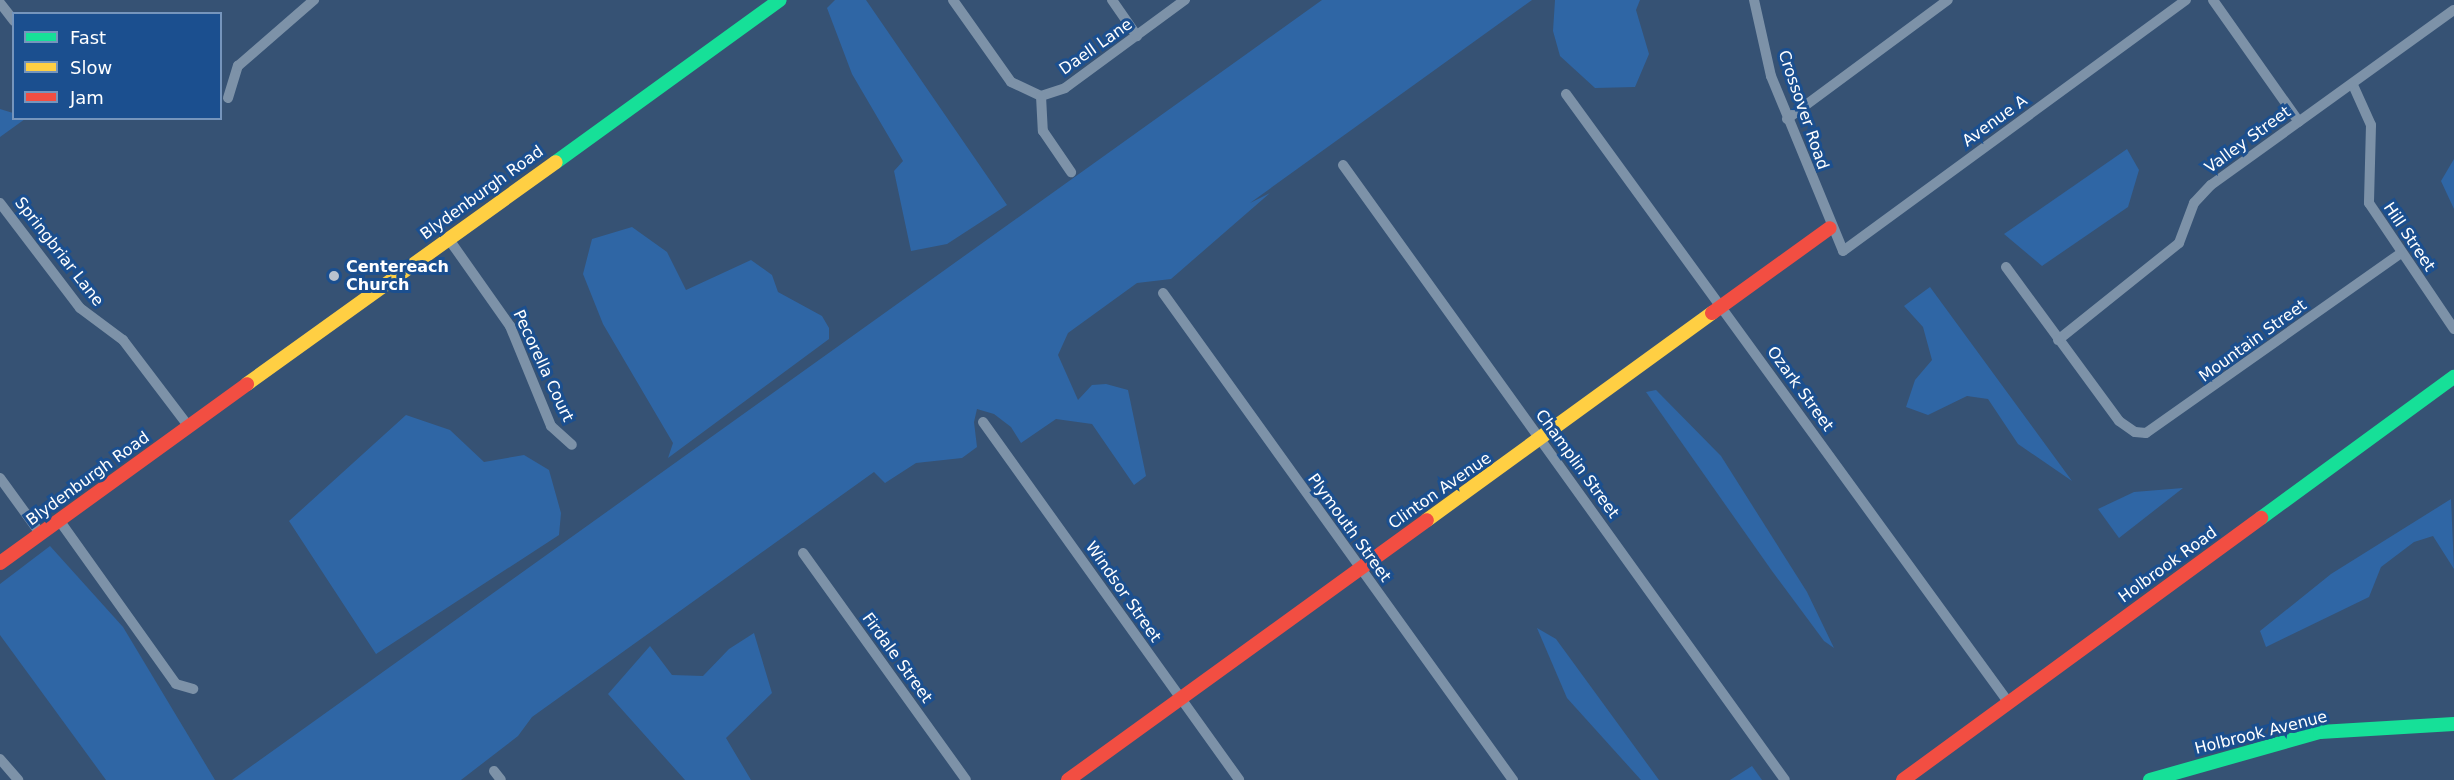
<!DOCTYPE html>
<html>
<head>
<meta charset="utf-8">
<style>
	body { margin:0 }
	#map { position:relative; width:2454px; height:780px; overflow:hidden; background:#365274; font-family:"DejaVu Sans",sans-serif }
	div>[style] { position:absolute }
	.green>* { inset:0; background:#2f66a5 }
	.street>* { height:10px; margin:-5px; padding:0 5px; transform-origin:5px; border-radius:5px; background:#7d92a8 }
	.fast>* { height:14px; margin:-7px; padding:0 7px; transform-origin:7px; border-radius:7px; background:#16e098 }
	.slow>* { height:14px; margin:-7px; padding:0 7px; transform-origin:7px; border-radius:7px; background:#ffcf43 }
	.jam>* { height:14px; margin:-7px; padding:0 7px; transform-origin:7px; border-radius:7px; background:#f24e42 }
	.dots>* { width:16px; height:16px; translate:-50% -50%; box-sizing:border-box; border:3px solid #1b4f8f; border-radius:50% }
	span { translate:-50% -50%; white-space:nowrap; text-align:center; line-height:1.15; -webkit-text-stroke:6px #1b4f8f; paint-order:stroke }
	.street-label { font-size:16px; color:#fff }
	.poi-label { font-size:16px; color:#fff; font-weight:700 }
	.left { translate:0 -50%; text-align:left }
	.legend { position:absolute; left:12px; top:12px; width:210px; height:108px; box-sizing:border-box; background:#1b4f8f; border:2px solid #7695bc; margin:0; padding:8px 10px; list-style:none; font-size:18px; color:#fff }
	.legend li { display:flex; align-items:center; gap:12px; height:30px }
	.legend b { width:30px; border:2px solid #7695bc }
</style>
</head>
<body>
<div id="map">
	<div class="green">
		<div style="clip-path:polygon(835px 0,866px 0,1007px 205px,947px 244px,911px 251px,894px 171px,903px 161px,852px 74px,827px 8px)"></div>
		<div style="clip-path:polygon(1322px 0,1532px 0,1250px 203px,1270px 193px,1171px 279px,1137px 283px,1068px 333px,1058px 355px,1078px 400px,1092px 385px,1106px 384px,1128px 390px,1146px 476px,1134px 485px,1092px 424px,1056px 419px,1021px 443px,1011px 427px,994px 414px,977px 409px,974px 422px,977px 447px,962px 458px,916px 463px,885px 483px,874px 472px,532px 717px,518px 736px,461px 780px,232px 780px)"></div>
		<div style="clip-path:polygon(1555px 0,1640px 0,1636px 10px,1649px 54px,1635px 87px,1595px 88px,1560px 56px,1553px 31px)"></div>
		<div style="clip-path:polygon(0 109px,13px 113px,14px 118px,25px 119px,0 137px)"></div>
		<div style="clip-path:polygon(2127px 149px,2139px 170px,2128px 207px,2042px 266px,2004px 234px)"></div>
		<div style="clip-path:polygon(2454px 159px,2454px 209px,2441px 181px)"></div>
		<div style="clip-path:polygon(632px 227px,667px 252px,686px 290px,751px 260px,772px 275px,778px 292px,822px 316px,829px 328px,829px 339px,668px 458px,673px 443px,603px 324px,583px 274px,592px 239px)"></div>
		<div style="clip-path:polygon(1930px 287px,2072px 481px,2018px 444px,1988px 399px,1967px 396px,1928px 415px,1906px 407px,1915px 380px,1932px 360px,1923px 327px,1904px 306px)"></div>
		<div style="clip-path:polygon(1656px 390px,1721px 456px,1807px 592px,1834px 648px,1824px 641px,1772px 571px,1646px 392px)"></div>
		<div style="clip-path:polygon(406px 415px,450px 430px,484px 462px,524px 455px,549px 470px,561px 513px,559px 535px,376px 654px,289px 521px)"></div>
		<div style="clip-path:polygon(2183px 488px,2119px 538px,2098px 509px,2134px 492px)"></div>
		<div style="clip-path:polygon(2451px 499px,2454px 569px,2433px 536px,2414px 542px,2381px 567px,2369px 597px,2266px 647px,2260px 631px,2331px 574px)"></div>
		<div style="clip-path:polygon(50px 546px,123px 627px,215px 780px,106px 780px,0 635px,0 584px)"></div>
		<div style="clip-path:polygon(1537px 628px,1556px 639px,1659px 780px,1641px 780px,1567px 698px)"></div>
		<div style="clip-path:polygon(754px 633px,772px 693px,726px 738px,751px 780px,685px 780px,608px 694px,650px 646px,672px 675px,703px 676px,729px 649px)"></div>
		<div style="clip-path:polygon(1752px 766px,1762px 780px,1730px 780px)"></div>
	</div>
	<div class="street">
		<div style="left:953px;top:0;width:100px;rotate:54.7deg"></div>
		<div style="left:1011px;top:82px;width:33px;rotate:25deg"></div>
		<div style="left:1041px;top:96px;width:25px;rotate:-18deg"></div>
		<div style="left:1065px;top:88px;width:149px;rotate:-36.3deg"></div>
		<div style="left:1112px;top:0;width:44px;rotate:55.2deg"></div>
		<div style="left:1754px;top:0;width:78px;rotate:77.4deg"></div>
		<div style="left:1771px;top:76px;width:189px;rotate:67.6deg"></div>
		<div style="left:1843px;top:251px;width:425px;rotate:-36.2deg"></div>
		<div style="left:2213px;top:0;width:149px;rotate:54.8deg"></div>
		<div style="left:0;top:3px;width:23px;rotate:52deg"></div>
		<div style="left:2353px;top:85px;width:44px;rotate:65.8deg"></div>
		<div style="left:2371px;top:125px;width:78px;rotate:91.5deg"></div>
		<div style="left:2369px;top:203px;width:152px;rotate:56deg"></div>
		<div style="left:1566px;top:94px;width:753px;rotate:53.97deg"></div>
		<div style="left:1041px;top:96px;width:35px;rotate:87deg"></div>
		<div style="left:1043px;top:131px;width:50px;rotate:55.7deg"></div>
		<div style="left:228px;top:98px;width:34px;rotate:-73deg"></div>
		<div style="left:238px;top:66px;width:101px;rotate:-41deg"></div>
		<div style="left:1787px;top:119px;width:200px;rotate:-36.5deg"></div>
		<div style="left:1343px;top:165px;width:757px;rotate:54.3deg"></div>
		<div style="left:0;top:203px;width:132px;rotate:52.7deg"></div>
		<div style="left:80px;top:308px;width:54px;rotate:36.7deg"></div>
		<div style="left:123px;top:340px;width:109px;rotate:52.8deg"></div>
		<div style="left:448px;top:238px;width:108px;rotate:54.8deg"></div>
		<div style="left:510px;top:326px;width:108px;rotate:67.7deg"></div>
		<div style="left:551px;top:426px;width:28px;rotate:42deg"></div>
		<div style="left:2006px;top:267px;width:191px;rotate:53.7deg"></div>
		<div style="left:2119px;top:421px;width:19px;rotate:35deg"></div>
		<div style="left:2135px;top:432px;width:11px;rotate:5deg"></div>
		<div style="left:2146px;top:433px;width:311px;rotate:-35.2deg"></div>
		<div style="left:1163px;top:293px;width:600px;rotate:54.3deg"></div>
		<div style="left:2058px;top:340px;width:155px;rotate:-38.7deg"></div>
		<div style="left:2179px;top:243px;width:43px;rotate:-69.4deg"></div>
		<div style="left:2194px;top:203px;width:25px;rotate:-47deg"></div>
		<div style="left:2211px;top:185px;width:299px;rotate:-35.8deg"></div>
		<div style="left:983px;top:422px;width:440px;rotate:54.4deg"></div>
		<div style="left:0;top:478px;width:68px;rotate:54deg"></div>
		<div style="left:59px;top:520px;width:201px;rotate:54.5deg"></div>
		<div style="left:176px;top:684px;width:18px;rotate:16deg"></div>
		<div style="left:803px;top:553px;width:279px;rotate:54.3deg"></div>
		<div style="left:0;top:759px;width:28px;rotate:49deg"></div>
		<div style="left:494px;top:771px;width:11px;rotate:52deg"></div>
	</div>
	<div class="fast">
		<div style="left:556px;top:162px;width:276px;rotate:-35.9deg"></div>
		<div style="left:2261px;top:518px;width:239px;rotate:-36.2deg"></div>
		<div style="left:2150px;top:780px;width:177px;rotate:-15.8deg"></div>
		<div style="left:2320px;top:732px;width:134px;rotate:-3.4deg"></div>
	</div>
	<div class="slow">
		<div style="left:247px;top:384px;width:380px;rotate:-35.7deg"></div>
		<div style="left:1427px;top:520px;width:352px;rotate:-36deg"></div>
	</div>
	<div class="jam">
		<div style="left:1712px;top:313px;width:145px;rotate:-35.8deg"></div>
		<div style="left:0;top:563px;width:305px;rotate:-35.9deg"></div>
		<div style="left:1068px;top:780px;width:443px;rotate:-35.9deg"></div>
		<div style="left:1903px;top:780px;width:444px;rotate:-36.2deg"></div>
	</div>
	<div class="dots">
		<div style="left:334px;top:276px;background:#b9c2ce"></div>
	</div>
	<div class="street-label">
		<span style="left:1096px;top:47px;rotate:-35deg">Daell Lane</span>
		<span style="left:1803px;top:110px;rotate:71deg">Crossover Road</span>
		<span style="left:1995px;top:121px;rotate:-36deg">Avenue A</span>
		<span style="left:2248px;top:140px;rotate:-36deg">Valley Street</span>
		<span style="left:482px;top:193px;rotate:-36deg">Blydenburgh Road</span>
		<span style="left:2409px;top:237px;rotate:56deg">Hill Street</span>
		<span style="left:59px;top:252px;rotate:52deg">Springbriar Lane</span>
		<span style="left:2253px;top:341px;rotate:-36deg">Mountain Street</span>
		<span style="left:543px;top:366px;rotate:65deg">Pecorella Court</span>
		<span style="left:1800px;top:389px;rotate:54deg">Ozark Street</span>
		<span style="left:1577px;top:464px;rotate:54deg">Champlin Street</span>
		<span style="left:88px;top:479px;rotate:-36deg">Blydenburgh Road</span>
		<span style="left:1440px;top:491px;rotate:-35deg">Clinton Avenue</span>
		<span style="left:1349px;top:528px;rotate:54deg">Plymouth Street</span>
		<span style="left:2168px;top:565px;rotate:-36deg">Holbrook Road</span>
		<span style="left:1123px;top:592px;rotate:55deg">Windsor Street</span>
		<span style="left:897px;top:658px;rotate:54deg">Firdale Street</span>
		<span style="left:2261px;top:733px;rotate:-14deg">Holbrook Avenue</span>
	</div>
	<div class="poi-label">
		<span class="left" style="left:346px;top:276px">Centereach<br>Church</span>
	</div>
	<ul class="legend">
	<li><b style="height:8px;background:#16e098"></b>Fast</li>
	<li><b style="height:8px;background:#ffcf43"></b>Slow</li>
	<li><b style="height:8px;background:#f24e42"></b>Jam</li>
	</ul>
</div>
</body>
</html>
